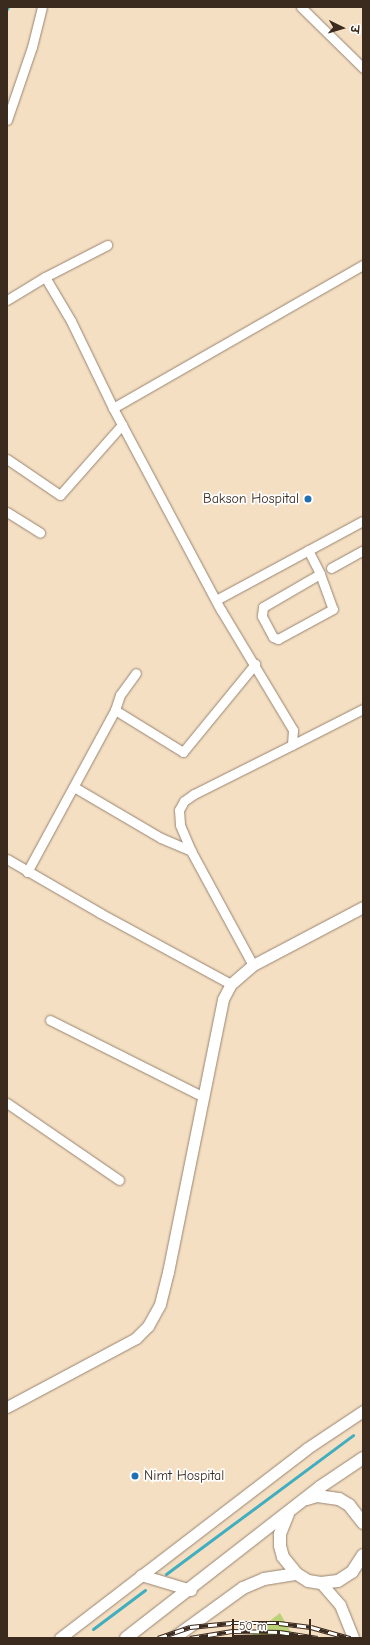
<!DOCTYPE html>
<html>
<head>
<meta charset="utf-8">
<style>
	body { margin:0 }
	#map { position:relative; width:370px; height:1645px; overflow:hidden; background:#f5dfc3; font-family:"Comic Neue","Playpen Sans Deva",sans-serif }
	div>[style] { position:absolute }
	.green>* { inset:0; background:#bcd276 }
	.stream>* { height:3px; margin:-1.5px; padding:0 1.5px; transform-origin:1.5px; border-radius:1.5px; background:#41aebf }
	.roads { filter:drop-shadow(0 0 1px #988470) drop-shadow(0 0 1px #988470) }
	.minor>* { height:9px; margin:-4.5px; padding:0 4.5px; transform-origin:4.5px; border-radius:4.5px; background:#fff }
	.tertiary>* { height:11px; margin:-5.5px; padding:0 5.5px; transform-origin:5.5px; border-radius:5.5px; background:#fff }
	.secondary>* { height:12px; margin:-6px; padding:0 6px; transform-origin:6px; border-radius:6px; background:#fff }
	.rail>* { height:4.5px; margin-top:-2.25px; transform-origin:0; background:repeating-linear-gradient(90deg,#fff 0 9px,#3b2a1e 0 18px); box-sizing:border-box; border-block:1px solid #3b2a1e }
	.dots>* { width:11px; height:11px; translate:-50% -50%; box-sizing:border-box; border:2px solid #fff; border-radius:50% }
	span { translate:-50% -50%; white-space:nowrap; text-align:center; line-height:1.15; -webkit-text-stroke:3.5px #fff; paint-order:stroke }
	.poi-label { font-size:14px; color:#3b2a1e }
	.right { translate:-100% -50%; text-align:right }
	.left { translate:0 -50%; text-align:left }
	.frame { position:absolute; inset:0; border:8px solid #3b2a1e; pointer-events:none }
	.north { position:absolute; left:322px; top:8px; width:40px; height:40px; -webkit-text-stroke:3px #fff; paint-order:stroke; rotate:95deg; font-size:11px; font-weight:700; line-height:16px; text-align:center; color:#3b2a1e }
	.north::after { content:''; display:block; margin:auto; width:14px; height:18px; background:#3b2a1e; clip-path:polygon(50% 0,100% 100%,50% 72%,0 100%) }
	.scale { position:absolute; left:232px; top:1619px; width:79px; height:18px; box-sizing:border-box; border:2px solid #3b2a1e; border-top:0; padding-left:5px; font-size:12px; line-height:14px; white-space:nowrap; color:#3b2a1e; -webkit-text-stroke:3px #fff; paint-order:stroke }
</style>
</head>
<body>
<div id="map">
	<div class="green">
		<div style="clip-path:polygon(280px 1613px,294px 1638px,247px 1638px)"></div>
	</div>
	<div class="stream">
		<div style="left:7px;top:9px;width:2px;rotate:-63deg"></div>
		<div style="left:166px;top:1574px;width:233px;rotate:-36.6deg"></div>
		<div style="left:93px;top:1629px;width:65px;rotate:-36.9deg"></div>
	</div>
	<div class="roads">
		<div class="minor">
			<div style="left:301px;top:7px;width:87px;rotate:44.5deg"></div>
			<div style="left:7px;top:120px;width:77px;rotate:-71.1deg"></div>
			<div style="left:32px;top:47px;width:41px;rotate:-76deg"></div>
			<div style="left:45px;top:277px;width:70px;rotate:-27.3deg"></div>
			<div style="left:7px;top:300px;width:44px;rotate:-31.2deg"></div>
			<div style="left:45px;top:277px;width:51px;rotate:59.4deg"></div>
			<div style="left:71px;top:321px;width:97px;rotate:64.2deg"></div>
			<div style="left:113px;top:408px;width:229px;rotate:61.9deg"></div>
			<div style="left:221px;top:610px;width:140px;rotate:59deg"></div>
			<div style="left:293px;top:730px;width:15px;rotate:94deg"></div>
			<div style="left:292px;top:745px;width:110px;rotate:153.4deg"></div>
			<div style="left:194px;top:794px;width:12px;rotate:145deg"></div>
			<div style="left:184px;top:801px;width:10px;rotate:119deg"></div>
			<div style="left:179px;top:810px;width:15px;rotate:86deg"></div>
			<div style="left:180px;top:825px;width:28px;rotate:67deg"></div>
			<div style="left:191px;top:851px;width:130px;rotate:61.5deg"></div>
			<div style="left:113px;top:408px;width:288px;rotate:-29.8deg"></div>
			<div style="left:7px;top:459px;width:64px;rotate:34.2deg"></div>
			<div style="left:60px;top:495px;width:94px;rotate:-48.5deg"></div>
			<div style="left:7px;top:512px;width:39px;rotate:32deg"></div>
			<div style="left:308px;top:550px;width:27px;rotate:63deg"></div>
			<div style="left:331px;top:568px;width:37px;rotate:-29deg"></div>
			<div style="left:320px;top:574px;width:37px;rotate:70deg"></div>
			<div style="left:333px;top:609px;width:63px;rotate:151.4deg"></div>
			<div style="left:278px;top:639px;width:5px;rotate:-158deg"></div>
			<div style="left:273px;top:637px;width:24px;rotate:-118deg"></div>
			<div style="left:262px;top:616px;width:9px;rotate:-84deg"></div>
			<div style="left:263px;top:607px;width:66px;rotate:-30.1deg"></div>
			<div style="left:216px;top:600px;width:167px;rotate:-28.3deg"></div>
			<div style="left:115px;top:710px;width:80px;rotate:31.7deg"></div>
			<div style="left:183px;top:752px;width:114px;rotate:-50.7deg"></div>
			<div style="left:292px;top:745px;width:80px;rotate:-26.9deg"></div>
			<div style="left:74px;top:787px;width:101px;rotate:30.4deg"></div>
			<div style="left:161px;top:838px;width:33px;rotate:23deg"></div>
			<div style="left:7px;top:859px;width:108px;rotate:30.1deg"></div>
			<div style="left:100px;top:913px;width:149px;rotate:28.5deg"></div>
			<div style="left:27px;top:872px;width:184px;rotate:-61.5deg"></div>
			<div style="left:115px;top:710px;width:16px;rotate:-72deg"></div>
			<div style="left:120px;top:695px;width:27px;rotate:-54deg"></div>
			<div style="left:50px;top:1020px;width:172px;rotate:26.6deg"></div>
			<div style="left:7px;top:1103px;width:136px;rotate:34.5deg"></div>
		</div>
		<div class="tertiary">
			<div style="left:7px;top:1407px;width:146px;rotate:-28.1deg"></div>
			<div style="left:136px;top:1338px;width:17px;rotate:-45deg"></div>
			<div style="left:148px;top:1326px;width:25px;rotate:-61deg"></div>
			<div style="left:160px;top:1304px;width:33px;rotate:-76deg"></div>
			<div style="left:168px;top:1272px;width:278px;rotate:-78.6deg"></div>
			<div style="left:223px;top:999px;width:17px;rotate:-62deg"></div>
			<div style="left:231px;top:984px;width:29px;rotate:-41deg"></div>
			<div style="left:253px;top:965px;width:124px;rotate:-27.8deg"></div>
			<div style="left:141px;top:1575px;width:52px;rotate:16.7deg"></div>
			<div style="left:321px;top:1583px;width:29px;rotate:49deg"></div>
			<div style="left:340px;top:1605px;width:35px;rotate:68deg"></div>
			<div style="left:60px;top:1638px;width:310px;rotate:-37.5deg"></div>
			<div style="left:306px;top:1449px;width:69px;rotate:-33.7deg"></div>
		</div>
		<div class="secondary">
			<div style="left:307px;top:1499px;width:10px;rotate:-17deg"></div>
			<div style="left:317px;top:1496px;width:22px;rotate:8deg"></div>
			<div style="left:339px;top:1499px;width:12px;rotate:31deg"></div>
			<div style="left:349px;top:1505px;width:23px;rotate:52deg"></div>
			<div style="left:288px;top:1514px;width:22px;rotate:112deg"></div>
			<div style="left:280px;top:1534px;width:12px;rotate:90deg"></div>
			<div style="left:280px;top:1546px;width:11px;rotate:75deg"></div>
			<div style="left:283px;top:1557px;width:22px;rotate:51deg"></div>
			<div style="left:297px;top:1574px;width:13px;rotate:32deg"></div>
			<div style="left:308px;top:1581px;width:13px;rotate:9deg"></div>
			<div style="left:321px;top:1583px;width:17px;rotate:-7deg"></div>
			<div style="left:338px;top:1581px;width:17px;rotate:-33deg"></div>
			<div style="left:352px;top:1572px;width:20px;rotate:-57deg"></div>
			<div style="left:126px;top:1638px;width:246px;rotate:-37.9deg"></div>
			<div style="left:320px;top:1487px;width:52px;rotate:-34deg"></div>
			<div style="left:174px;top:1638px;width:85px;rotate:-35.9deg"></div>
			<div style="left:243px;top:1588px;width:23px;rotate:-23deg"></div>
			<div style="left:264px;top:1579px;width:33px;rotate:-9deg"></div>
		</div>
	</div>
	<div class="rail">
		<div style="left:158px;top:1638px;width:34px;rotate:-19deg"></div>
		<div style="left:190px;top:1627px;width:41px;rotate:-5.6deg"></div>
		<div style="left:231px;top:1623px;width:48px"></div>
		<div style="left:279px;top:1623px;width:32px;rotate:7deg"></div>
		<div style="left:311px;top:1627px;width:41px;rotate:15.8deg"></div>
		<div style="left:190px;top:1638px;width:43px;rotate:-9.5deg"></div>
		<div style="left:232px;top:1631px;width:48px;rotate:1.2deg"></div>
		<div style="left:280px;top:1632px;width:38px;rotate:9deg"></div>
	</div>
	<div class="dots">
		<div style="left:308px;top:499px;background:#1f6fb2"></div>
		<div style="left:135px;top:1476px;background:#1f6fb2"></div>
	</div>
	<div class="poi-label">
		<span class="right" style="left:299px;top:499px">Bakson Hospital</span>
		<span class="left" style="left:144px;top:1476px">Nimt Hospital</span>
	</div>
	<div class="frame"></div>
	<div class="north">उ</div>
	<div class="scale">50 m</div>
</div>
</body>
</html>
